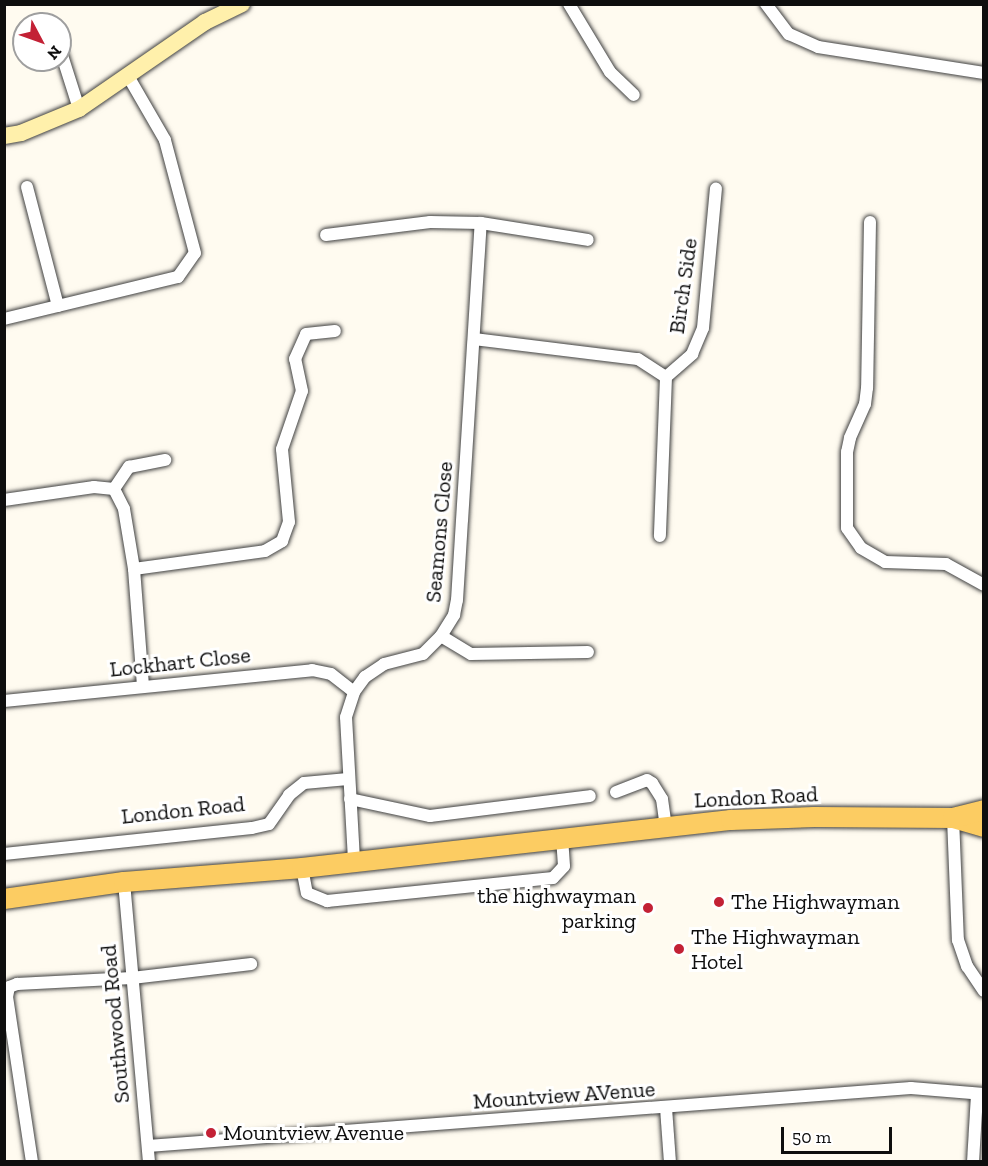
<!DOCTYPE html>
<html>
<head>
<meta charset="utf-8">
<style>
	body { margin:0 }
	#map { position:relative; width:988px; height:1166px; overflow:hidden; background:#fffbf0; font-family:"Zilla Slab",serif }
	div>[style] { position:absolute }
	.roads { filter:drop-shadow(0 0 2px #414141) drop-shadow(0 0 2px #414141) }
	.street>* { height:12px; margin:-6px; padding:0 6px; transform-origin:6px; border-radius:6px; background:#fff }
	.secondary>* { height:16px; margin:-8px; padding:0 8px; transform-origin:8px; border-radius:8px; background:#fff0ab }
	.primary>* { height:20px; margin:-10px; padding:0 10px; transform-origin:10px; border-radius:10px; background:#fccc62 }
	.dots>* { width:16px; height:16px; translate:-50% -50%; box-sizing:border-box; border:3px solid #fff; border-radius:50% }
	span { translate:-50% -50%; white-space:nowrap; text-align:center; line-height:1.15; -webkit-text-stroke:6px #fff; paint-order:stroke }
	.street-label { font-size:22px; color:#0e0e0e }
	.poi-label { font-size:22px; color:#0e0e0e }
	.right { translate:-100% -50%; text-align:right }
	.left { translate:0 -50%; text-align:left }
	.frame { position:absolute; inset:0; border:6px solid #0e0e0e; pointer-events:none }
	.north { position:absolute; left:12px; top:12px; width:60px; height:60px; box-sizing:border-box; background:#fff; border:2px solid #9f9f9f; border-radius:50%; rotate:131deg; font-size:16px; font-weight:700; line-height:24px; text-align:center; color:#0e0e0e }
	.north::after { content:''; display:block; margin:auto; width:21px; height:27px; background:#c32135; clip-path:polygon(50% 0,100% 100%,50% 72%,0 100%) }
	.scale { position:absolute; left:781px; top:1127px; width:111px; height:27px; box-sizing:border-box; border:3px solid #0e0e0e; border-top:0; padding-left:8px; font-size:18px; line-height:21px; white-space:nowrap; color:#0e0e0e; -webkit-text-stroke:4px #fff; paint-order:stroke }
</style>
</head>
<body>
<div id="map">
	<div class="roads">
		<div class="street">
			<div style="left:569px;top:4px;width:79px;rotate:58.9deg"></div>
			<div style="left:610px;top:72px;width:33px;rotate:44deg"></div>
			<div style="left:766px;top:4px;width:38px;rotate:53deg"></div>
			<div style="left:789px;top:34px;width:32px;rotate:24deg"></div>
			<div style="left:818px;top:47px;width:168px;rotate:8.9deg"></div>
			<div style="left:60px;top:49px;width:63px;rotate:72.4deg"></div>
			<div style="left:27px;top:187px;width:123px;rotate:75.4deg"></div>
			<div style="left:870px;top:222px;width:166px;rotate:91deg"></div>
			<div style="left:867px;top:388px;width:16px;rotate:97deg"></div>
			<div style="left:865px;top:404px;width:37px;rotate:114deg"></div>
			<div style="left:850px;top:438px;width:14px;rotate:102deg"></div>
			<div style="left:847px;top:452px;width:76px;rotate:90deg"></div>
			<div style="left:847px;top:528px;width:24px;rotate:55deg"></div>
			<div style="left:861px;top:548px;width:28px;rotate:30deg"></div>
			<div style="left:885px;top:562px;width:61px;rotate:1.9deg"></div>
			<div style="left:946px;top:564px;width:43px;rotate:28.9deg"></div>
			<div style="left:326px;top:235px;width:105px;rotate:-7.1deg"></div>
			<div style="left:430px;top:222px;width:51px;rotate:1.1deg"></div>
			<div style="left:481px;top:223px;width:108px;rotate:9deg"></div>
			<div style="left:4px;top:319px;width:179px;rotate:-13.6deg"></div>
			<div style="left:178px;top:277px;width:29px;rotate:-55deg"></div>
			<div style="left:195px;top:253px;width:117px;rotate:-104.9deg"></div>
			<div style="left:165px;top:140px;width:74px;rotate:-120deg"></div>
			<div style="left:474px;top:339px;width:165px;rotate:7deg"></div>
			<div style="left:638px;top:359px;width:33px;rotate:33deg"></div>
			<div style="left:666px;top:377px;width:159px;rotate:92.2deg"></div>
			<div style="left:666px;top:377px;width:35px;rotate:-41deg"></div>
			<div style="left:692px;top:354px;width:28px;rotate:-67deg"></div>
			<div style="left:703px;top:328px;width:140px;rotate:-84.7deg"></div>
			<div style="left:114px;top:489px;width:27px;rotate:-56deg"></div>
			<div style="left:129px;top:467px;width:37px;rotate:-11deg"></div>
			<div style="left:4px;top:500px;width:91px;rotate:-8.2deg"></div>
			<div style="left:94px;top:487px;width:20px;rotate:6deg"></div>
			<div style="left:114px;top:489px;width:22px;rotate:63deg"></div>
			<div style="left:124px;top:509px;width:61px;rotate:80.5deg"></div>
			<div style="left:134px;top:569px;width:117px;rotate:85.6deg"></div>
			<div style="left:134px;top:569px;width:132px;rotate:-7.8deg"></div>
			<div style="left:265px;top:551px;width:20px;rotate:-30deg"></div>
			<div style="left:282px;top:541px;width:20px;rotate:-70deg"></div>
			<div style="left:289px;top:522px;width:73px;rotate:-95.5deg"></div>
			<div style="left:282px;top:449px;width:61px;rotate:-71deg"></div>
			<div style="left:302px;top:391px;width:33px;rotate:-102deg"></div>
			<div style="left:295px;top:359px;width:27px;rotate:-66deg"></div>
			<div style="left:306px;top:334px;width:29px;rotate:-6deg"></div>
			<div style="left:441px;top:636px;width:35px;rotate:31deg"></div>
			<div style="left:471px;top:654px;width:117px;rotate:-1deg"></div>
			<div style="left:4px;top:701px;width:310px;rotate:-5.7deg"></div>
			<div style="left:312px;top:670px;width:19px;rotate:12deg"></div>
			<div style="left:331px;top:674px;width:29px;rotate:38deg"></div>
			<div style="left:616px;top:792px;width:33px;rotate:-21deg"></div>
			<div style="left:647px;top:780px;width:6px;rotate:31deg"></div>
			<div style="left:652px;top:783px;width:19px;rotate:58deg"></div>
			<div style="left:662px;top:799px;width:28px;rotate:82deg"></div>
			<div style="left:350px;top:799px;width:82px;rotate:12deg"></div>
			<div style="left:430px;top:816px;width:161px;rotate:-7.1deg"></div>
			<div style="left:953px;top:818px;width:122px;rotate:87.7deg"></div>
			<div style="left:958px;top:940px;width:28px;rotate:71deg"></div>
			<div style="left:967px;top:966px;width:30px;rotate:56deg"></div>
			<div style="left:4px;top:854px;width:249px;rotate:-6deg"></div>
			<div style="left:252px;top:828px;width:17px;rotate:-13deg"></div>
			<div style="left:269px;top:824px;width:35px;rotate:-55deg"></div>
			<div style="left:289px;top:795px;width:19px;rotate:-39deg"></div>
			<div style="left:304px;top:783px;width:44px;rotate:-5.2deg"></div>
			<div style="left:354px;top:860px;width:143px;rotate:-93.2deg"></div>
			<div style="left:346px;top:717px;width:26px;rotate:-72deg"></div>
			<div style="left:354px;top:692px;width:19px;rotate:-54deg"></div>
			<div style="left:365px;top:677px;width:23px;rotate:-34deg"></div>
			<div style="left:384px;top:664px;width:40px;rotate:-14.4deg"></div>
			<div style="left:423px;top:654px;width:25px;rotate:-45deg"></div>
			<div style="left:441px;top:636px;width:25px;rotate:-58deg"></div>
			<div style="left:454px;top:615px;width:15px;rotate:-79deg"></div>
			<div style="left:457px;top:600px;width:378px;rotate:-86.4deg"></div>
			<div style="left:302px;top:868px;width:25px;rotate:79deg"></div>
			<div style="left:307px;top:893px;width:22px;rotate:22deg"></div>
			<div style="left:327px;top:901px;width:227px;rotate:-5.8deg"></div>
			<div style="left:553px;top:878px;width:16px;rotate:-47deg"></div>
			<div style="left:564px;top:866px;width:26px;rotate:-94deg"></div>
			<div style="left:124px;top:882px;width:281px;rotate:84.9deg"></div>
			<div style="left:666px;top:1108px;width:54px;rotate:85.8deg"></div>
			<div style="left:148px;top:1146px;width:765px;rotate:-4.35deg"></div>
			<div style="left:911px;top:1088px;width:73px;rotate:4.7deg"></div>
			<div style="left:32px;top:1162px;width:167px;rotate:-98.6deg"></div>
			<div style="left:7px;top:997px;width:10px;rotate:-79deg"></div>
			<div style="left:9px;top:987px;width:9px;rotate:-21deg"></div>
			<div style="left:17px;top:984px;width:115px;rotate:-3deg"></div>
			<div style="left:132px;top:978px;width:120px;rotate:-6.7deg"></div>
			<div style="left:973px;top:1162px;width:67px;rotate:-86.6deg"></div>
		</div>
		<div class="secondary">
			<div style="left:4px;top:136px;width:17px;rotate:-10deg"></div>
			<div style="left:21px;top:133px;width:63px;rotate:-22.5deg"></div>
			<div style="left:79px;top:109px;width:153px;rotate:-34.6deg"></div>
			<div style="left:205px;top:22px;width:41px;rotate:-25.9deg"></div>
		</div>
		<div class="primary">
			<div style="left:953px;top:818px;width:32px;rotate:16deg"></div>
			<div style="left:4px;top:899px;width:121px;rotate:-8.1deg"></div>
			<div style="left:124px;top:882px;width:179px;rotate:-4.5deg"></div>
			<div style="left:302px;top:868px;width:432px;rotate:-6.4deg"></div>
			<div style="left:731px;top:820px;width:83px;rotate:-2.1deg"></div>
			<div style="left:814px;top:817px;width:139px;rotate:0.4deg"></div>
			<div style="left:953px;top:818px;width:32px;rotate:-14deg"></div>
		</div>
	</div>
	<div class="dots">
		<div style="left:719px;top:902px;background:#c32135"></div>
		<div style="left:648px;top:908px;background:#c32135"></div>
		<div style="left:679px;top:949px;background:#c32135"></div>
		<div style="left:211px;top:1133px;background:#c32135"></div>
	</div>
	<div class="street-label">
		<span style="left:683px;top:286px;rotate:-82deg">Birch Side</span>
		<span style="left:439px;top:532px;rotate:-85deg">Seamons Close</span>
		<span style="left:180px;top:662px;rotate:-6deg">Lockhart Close</span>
		<span style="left:756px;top:797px;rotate:-3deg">London Road</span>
		<span style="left:183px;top:810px;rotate:-6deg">London Road</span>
		<span style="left:115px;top:1024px;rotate:-95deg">Southwood Road</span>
		<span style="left:564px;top:1095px;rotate:-4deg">Mountview AVenue</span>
	</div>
	<div class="poi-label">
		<span class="right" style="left:636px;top:908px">the highwayman<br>parking</span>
		<span class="left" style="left:731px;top:902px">The Highwayman</span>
		<span class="left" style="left:691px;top:949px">The Highwayman<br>Hotel</span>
		<span class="left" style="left:223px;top:1133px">Mountview Avenue</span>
	</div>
	<div class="frame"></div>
	<div class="north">N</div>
	<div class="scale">50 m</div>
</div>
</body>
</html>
